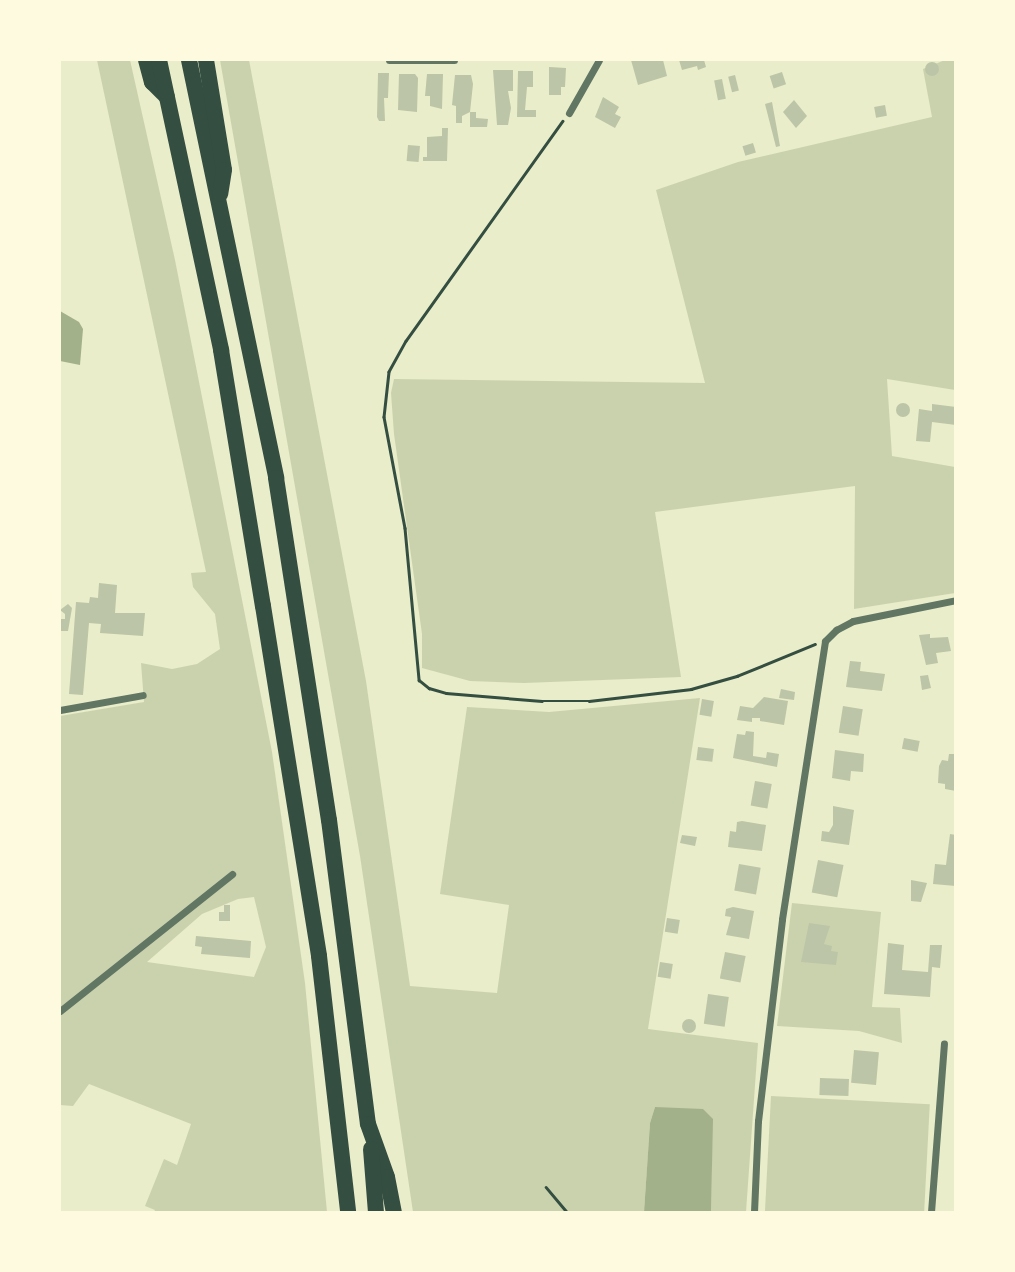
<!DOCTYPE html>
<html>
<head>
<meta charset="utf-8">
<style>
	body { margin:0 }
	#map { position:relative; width:1015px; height:1272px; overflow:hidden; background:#e9edc9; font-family:"Exo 2",sans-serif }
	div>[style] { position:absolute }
	.green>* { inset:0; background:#cad2ad; transform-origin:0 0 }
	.water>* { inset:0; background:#a3b18a }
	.building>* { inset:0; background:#bcc5a7; transform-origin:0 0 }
	.round { border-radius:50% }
	.path>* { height:2.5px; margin:-1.25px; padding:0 1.25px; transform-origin:1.25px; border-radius:1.25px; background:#344e41 }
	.minor>* { height:7px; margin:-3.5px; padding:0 3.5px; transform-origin:3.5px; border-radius:3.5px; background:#617663 }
	.motorway>* { height:16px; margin:-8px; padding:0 8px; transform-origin:8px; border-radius:8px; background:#344e41 }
	span { translate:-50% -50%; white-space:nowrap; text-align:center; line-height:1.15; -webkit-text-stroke:7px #fefae0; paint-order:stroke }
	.frame { position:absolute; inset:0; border:61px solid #fefae0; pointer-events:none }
</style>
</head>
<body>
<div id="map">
	<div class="green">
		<div style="clip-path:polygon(evenodd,97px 60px,130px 60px,175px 260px,272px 752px,305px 983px,327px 1212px,154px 1212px,155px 1210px,145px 1206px,164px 1159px,177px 1165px,191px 1124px,89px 1084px,73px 1106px,60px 1105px,60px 716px,144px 702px,141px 663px,172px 669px,197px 664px,220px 649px,215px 614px,193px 587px,191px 573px,206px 572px,97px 60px,254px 897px,266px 947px,254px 977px,147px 962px,202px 914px,238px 899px,254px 897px)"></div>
		<div style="clip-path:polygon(220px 60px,249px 60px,366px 681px,410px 986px,497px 993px,509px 905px,440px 894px,467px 707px,549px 712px,700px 698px,648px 1029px,758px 1043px,746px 1212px,711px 1212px,712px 1119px,655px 1107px,650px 1123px,644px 1212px,413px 1212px,360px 856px)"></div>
		<div style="clip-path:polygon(945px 60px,956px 60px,955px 390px,887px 379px,892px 456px,955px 467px,955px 593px,854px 609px,855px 486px,655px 512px,681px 677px,524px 683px,470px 681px,422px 668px,422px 634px,394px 434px,391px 393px,394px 379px,705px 383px,656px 190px,738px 162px,932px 117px,923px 69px)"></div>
		<div style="clip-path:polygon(792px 903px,881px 912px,872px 1007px,900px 1008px,902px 1043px,859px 1031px,777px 1026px)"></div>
		<div style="left:771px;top:1096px;width:159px;height:116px;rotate:3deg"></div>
	</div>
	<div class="water">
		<div style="clip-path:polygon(60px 311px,79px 322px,83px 329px,80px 365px,60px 361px)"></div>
		<div style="clip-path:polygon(655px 1107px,703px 1109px,713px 1119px,711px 1212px,644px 1212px,650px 1123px)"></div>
	</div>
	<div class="building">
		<div style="clip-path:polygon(631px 60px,663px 60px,667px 76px,638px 85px)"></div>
		<div style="clip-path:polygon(679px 60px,704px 60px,706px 67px,698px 70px,697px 66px,682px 70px)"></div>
		<div class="round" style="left:925px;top:62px;width:14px;height:14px"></div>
		<div style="clip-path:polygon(549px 67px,566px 68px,565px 87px,561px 87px,561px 95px,549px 95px)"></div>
		<div style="clip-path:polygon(493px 70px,513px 70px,513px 91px,508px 91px,511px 108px,508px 125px,497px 125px)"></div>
		<div style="clip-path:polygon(518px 71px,533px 71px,533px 87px,527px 87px,525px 110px,536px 110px,536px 117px,517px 117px)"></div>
		<div style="left:782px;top:72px;width:13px;height:13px;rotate:72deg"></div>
		<div style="clip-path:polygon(378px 73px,389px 73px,388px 98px,384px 98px,385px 121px,379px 121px,377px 117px)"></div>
		<div style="clip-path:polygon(399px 74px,415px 74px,418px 78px,417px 112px,398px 110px)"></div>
		<div style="clip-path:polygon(427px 74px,443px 74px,442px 109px,430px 106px,430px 96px,425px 96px)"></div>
		<div style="clip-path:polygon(455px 75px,471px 75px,473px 84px,470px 112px,462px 116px,462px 123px,456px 123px,456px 106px,452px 105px)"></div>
		<div style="left:735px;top:75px;width:16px;height:7px;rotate:76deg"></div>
		<div style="left:722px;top:79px;width:20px;height:8px;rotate:79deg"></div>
		<div style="clip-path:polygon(603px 97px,619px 107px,615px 114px,621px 117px,615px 128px,595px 117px)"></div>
		<div style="clip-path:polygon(794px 100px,807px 116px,796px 128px,783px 112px)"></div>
		<div style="clip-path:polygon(772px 102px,780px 146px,776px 147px,765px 104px)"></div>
		<div style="left:885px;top:105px;width:11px;height:11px;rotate:80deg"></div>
		<div style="clip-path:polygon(470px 112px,476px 112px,476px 118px,488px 119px,487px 127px,470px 127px)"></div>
		<div style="clip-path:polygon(442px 128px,448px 128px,447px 161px,423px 161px,423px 157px,427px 157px,427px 137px,442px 136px)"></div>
		<div style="left:753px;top:143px;width:10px;height:11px;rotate:73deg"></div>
		<div style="left:408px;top:145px;width:12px;height:16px;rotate:5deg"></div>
		<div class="round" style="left:896px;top:403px;width:14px;height:14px"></div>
		<div style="clip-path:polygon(932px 404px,956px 407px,956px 425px,932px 422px,930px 442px,916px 441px,919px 409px,932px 411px)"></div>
		<div style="clip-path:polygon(99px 583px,117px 585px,115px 613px,145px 613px,143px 636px,100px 633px,101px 624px,89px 623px,83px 695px,69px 694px,76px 602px,89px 603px,90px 597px,98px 598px)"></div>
		<div style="clip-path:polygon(68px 604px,72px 608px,68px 631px,60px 631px,60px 619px,65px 619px,65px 614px,60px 610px)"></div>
		<div style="clip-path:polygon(930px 634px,930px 638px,948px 637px,951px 651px,936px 653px,938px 663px,926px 665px,919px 635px)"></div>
		<div style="clip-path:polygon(850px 661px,861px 662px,860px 671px,885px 674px,882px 691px,846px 687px)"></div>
		<div style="clip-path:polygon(928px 675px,931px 688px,922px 690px,920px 676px)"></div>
		<div style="clip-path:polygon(781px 689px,795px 692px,794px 700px,779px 698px)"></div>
		<div style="clip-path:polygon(764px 697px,788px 701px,784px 725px,760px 721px,760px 718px,752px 718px,752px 722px,737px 720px,740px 706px,753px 708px)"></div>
		<div style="left:702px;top:699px;width:12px;height:16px;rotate:9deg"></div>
		<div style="left:843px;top:706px;width:20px;height:27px;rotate:9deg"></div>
		<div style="clip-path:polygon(746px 731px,754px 732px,753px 756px,766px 758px,767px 752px,779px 754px,777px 767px,733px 758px,737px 734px,745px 735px)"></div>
		<div style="left:904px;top:738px;width:16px;height:11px;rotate:11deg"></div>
		<div style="left:698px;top:747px;width:16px;height:13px;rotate:7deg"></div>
		<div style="clip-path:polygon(835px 750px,864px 754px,863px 772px,851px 771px,850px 781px,832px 778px)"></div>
		<div style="clip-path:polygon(949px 754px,956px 754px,956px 791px,945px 789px,945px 784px,938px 783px,939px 766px,942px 760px,948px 761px)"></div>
		<div style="left:755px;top:781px;width:17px;height:25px;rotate:10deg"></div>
		<div style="clip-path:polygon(833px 806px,854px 810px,849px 845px,821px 841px,822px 831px,829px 832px,833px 825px)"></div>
		<div style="clip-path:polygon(742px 821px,766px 825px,762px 851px,728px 847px,730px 831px,736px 832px,737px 822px)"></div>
		<div style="clip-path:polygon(950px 834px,956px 835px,956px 886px,933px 884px,935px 864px,946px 865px)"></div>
		<div style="clip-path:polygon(682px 835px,697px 837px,695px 846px,680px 843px)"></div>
		<div style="left:818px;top:860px;width:26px;height:33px;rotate:11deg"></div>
		<div style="left:739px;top:864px;width:22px;height:27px;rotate:10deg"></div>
		<div style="clip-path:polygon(911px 880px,927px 883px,921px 902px,911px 901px)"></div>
		<div style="clip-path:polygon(224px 905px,230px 905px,230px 921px,219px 921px,219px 912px,224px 912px)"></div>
		<div style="clip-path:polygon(733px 907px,754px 911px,749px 939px,726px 935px,731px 917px,725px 916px,726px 909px)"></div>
		<div style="left:667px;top:918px;width:13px;height:14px;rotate:9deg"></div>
		<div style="clip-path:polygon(809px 923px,830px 926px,824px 944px,832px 946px,831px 951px,838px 952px,836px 965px,801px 962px)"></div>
		<div style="clip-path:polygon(196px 936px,251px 941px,250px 958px,201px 954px,202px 947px,195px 946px)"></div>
		<div style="clip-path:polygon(888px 943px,904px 945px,902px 970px,928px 972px,930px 945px,942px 945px,940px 968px,932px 967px,930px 997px,884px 994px)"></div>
		<div style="left:725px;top:952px;width:21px;height:27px;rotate:11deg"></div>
		<div style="left:660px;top:962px;width:13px;height:15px;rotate:9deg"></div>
		<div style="left:708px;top:994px;width:21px;height:30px;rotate:8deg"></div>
		<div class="round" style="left:682px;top:1019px;width:14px;height:14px"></div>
		<div style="left:854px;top:1050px;width:25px;height:33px;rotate:5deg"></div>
		<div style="left:820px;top:1078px;width:29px;height:17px;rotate:2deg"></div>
	</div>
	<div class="path">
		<div style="left:563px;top:121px;width:270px;rotate:125.5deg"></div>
		<div style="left:406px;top:341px;width:35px;rotate:119deg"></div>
		<div style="left:389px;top:372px;width:45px;rotate:96.3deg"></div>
		<div style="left:384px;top:417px;width:113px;rotate:79.3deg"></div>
		<div style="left:405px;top:528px;width:153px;rotate:84.7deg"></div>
		<div style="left:419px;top:680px;width:13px;rotate:39deg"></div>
		<div style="left:429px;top:688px;width:18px;rotate:16deg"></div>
		<div style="left:446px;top:693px;width:96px;rotate:4.8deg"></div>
		<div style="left:542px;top:701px;width:47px"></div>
		<div style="left:589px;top:701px;width:103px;rotate:-6.7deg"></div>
		<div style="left:691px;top:689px;width:48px;rotate:-15.8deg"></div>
		<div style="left:737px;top:676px;width:84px;rotate:-22.3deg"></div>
		<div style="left:546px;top:1187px;width:33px;rotate:50deg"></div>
	</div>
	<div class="minor">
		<div style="left:389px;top:60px;width:65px"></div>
		<div style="left:569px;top:113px;width:61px;rotate:-60.5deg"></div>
		<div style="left:60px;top:710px;width:84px;rotate:-10.2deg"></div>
		<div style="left:60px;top:1011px;width:220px;rotate:-38.5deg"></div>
		<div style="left:754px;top:1212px;width:91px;rotate:-87.5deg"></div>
		<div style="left:758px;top:1121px;width:203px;rotate:-83.2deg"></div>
		<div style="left:782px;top:919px;width:281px;rotate:-81.2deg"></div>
		<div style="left:825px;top:641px;width:16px;rotate:-45deg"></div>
		<div style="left:836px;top:630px;width:19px;rotate:-28deg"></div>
		<div style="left:853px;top:621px;width:105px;rotate:-11.5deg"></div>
		<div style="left:931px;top:1212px;width:169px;rotate:-85.6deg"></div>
	</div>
	<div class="motorway">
		<div style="left:146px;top:60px;width:23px;rotate:75deg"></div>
		<div style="left:152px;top:82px;width:21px;rotate:45deg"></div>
		<div style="left:159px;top:60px;width:297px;rotate:77.9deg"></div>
		<div style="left:221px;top:350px;width:259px;rotate:80.7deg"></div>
		<div style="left:263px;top:606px;width:354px;rotate:80.9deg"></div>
		<div style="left:319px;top:956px;width:258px;rotate:83.5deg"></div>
		<div style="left:189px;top:60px;width:427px;rotate:78.2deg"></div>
		<div style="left:276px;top:478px;width:346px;rotate:81.2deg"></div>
		<div style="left:329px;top:820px;width:306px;rotate:82.7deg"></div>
		<div style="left:368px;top:1124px;width:56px;rotate:70.3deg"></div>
		<div style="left:387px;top:1177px;width:36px;rotate:79deg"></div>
		<div style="left:206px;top:60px;width:111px;rotate:80.7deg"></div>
		<div style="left:224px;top:170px;width:24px;rotate:99deg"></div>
		<div style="left:371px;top:1149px;width:63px;rotate:85.5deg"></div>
	</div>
	<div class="frame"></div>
</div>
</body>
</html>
